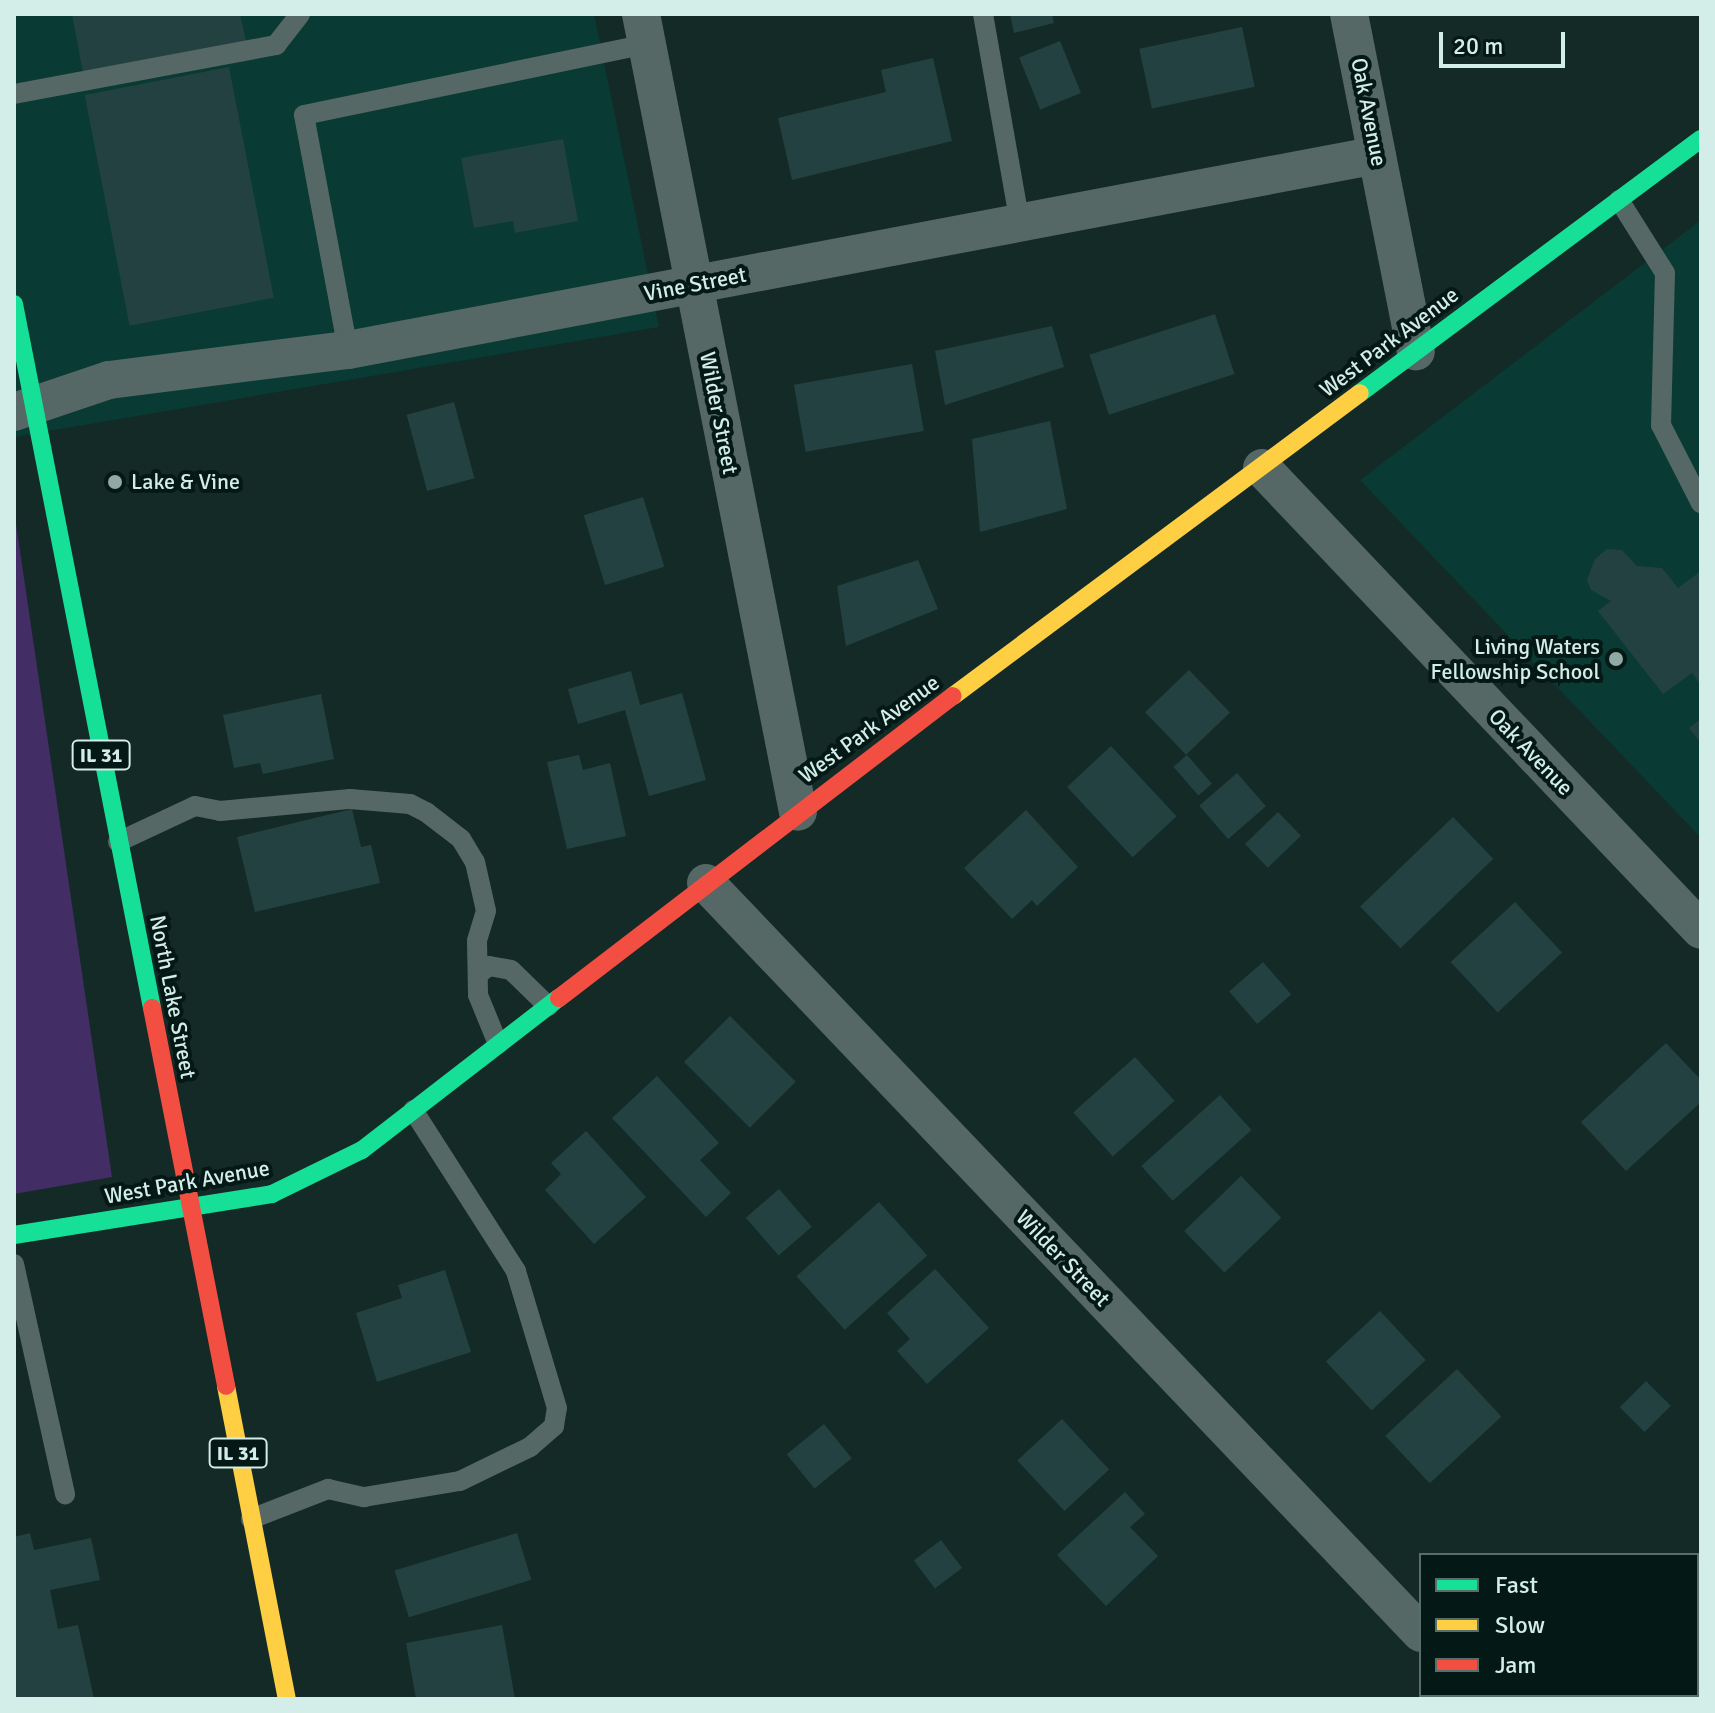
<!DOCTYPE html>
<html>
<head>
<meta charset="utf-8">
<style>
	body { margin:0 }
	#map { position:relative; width:1715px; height:1713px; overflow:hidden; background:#142a27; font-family:Signika,sans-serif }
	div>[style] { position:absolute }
	.built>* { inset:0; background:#093a33 }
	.green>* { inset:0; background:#422d64 }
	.building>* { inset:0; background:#244141; transform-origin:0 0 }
	.lane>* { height:20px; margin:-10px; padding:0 10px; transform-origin:10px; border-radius:10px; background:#556865 }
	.street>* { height:38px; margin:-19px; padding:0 19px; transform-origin:19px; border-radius:19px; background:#556865 }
	.fast>* { height:18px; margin:-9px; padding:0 9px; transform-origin:9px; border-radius:9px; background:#16e098 }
	.slow>* { height:18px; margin:-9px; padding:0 9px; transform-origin:9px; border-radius:9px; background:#ffcf43 }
	.jam>* { height:18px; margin:-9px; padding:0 9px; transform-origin:9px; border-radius:9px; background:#f24e42 }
	.dots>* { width:22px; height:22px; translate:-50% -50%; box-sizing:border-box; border:4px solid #041915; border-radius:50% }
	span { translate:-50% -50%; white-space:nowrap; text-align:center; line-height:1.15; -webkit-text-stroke:8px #041915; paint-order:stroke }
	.shield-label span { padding:2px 6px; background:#041915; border:2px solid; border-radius:6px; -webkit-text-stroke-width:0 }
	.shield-label { font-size:20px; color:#d3ede8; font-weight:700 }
	.street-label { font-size:22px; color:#d3ede8 }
	.poi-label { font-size:22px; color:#d3ede8 }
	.left { translate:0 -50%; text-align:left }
	.right { translate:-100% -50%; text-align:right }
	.frame { position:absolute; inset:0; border:16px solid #d3ede8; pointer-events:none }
	.legend { position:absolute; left:1419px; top:1553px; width:280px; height:144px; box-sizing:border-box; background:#041915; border:2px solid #576e69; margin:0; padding:10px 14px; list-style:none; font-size:24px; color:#d3ede8 }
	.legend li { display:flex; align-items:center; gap:16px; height:40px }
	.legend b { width:40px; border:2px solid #576e69 }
	.scale { position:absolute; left:1439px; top:32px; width:126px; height:36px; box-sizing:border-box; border:4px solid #d3ede8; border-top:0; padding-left:10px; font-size:24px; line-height:28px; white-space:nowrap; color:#d3ede8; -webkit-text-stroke:6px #041915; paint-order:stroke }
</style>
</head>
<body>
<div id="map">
	<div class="built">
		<div style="clip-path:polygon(14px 14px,594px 14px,659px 327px,14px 437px)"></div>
		<div style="clip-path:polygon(1701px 220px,1701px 838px,1360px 480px)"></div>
	</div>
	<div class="green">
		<div style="clip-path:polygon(14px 510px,112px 1177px,14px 1194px)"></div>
	</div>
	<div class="building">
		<div style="clip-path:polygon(72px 14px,240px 14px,246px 41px,83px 73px)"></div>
		<div style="clip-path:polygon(1010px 14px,1052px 14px,1054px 23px,1014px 33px)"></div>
		<div style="left:1242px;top:27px;width:61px;height:105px;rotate:78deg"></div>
		<div style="left:1060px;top:41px;width:56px;height:44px;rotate:68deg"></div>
		<div style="clip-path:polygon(933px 58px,952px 141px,792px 180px,778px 118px,886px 92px,881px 70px)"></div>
		<div style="left:229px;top:67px;width:235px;height:147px;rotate:79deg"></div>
		<div style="clip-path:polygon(563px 139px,578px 221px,515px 233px,513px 221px,474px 228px,461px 158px)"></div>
		<div style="left:1215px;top:314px;width:63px;height:132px;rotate:72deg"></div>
		<div style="clip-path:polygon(1052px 326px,1064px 367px,945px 405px,935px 351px)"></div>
		<div style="left:912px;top:364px;width:68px;height:120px;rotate:80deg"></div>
		<div style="left:454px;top:402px;width:79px;height:49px;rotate:75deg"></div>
		<div style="clip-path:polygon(1050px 421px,1067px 509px,980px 532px,972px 439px)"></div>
		<div style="left:643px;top:497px;width:73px;height:62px;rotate:73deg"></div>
		<div style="clip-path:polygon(1607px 549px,1622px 550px,1637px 566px,1662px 568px,1678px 588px,1701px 571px,1701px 685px,1692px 673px,1663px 694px,1598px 611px,1611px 601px,1591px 590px,1587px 580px,1595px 559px)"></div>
		<div style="clip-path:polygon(918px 560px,938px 609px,846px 646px,837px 586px)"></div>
		<div style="left:1189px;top:670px;width:59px;height:61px;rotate:46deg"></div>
		<div style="clip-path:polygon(631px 671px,640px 705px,682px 693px,706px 780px,649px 796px,625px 710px,578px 724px,568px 689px)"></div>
		<div style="clip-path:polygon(321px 694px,334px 759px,263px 774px,260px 763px,234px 768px,223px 715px)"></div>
		<div style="clip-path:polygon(1701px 719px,1701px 743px,1689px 728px)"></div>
		<div style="left:1111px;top:746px;width:96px;height:60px;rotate:47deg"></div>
		<div style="clip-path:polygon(579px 755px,583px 770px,610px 763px,626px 836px,567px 849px,547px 762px)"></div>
		<div style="left:1187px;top:755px;width:38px;height:18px;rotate:49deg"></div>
		<div style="left:1237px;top:773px;width:44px;height:50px;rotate:49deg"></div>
		<div style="clip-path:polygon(352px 809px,361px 847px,371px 845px,380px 883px,255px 912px,237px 837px)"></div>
		<div style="clip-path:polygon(1026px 810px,1078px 867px,1037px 906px,1032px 900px,1012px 919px,964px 868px)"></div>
		<div style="left:1278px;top:812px;width:33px;height:46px;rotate:46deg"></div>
		<div style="left:1453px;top:817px;width:58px;height:129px;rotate:46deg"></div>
		<div style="left:1515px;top:902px;width:69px;height:88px;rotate:47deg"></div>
		<div style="left:1263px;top:962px;width:43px;height:45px;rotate:49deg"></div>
		<div style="left:730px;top:1016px;width:93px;height:65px;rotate:45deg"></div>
		<div style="clip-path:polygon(1666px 1043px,1701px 1080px,1701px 1102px,1626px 1171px,1581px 1122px)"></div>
		<div style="left:1135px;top:1057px;width:59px;height:83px;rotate:48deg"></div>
		<div style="clip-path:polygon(657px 1076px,719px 1143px,700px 1160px,731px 1193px,706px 1217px,612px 1118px)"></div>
		<div style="left:1220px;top:1095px;width:47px;height:106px;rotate:48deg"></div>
		<div style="clip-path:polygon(586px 1131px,646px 1197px,594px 1244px,545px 1190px,561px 1174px,551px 1163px)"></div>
		<div style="left:1241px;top:1176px;width:58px;height:79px;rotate:46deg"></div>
		<div style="left:779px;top:1189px;width:50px;height:44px;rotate:49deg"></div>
		<div style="left:879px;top:1202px;width:72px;height:111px;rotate:48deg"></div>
		<div style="clip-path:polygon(935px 1269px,989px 1328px,927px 1384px,897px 1351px,910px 1339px,887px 1313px)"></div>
		<div style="clip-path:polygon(445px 1270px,471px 1352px,377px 1382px,356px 1313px,402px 1298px,398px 1285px)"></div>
		<div style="left:1380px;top:1311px;width:67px;height:74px;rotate:47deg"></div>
		<div style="left:1457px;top:1369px;width:65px;height:98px;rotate:47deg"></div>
		<div style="left:1646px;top:1381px;width:35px;height:37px;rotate:45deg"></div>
		<div style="left:1062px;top:1419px;width:69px;height:61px;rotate:47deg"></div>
		<div style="left:824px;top:1424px;width:44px;height:48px;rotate:51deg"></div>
		<div style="clip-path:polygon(1125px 1492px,1145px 1514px,1130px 1527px,1158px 1556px,1106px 1606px,1057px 1555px)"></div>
		<div style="clip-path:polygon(30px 1533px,34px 1550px,91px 1538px,100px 1580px,50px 1590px,58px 1629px,78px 1625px,94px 1699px,14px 1699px,14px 1537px)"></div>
		<div style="left:517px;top:1533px;width:49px;height:128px;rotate:73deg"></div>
		<div style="left:941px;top:1540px;width:35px;height:34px;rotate:53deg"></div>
		<div style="clip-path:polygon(502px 1625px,515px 1699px,416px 1699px,406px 1643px)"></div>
	</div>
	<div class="lane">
		<div style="left:983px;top:14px;width:212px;rotate:80deg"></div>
		<div style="left:14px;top:94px;width:267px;rotate:-10.6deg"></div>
		<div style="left:276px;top:45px;width:39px;rotate:-52deg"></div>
		<div style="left:1619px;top:200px;width:86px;rotate:57.8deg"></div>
		<div style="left:1665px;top:273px;width:152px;rotate:91.5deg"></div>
		<div style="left:1661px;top:425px;width:88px;rotate:62.9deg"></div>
		<div style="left:348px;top:350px;width:239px;rotate:-100.6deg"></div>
		<div style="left:304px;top:115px;width:350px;rotate:-11.7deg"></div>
		<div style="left:118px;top:842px;width:85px;rotate:-25.1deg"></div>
		<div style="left:195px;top:806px;width:25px;rotate:11deg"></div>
		<div style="left:220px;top:811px;width:131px;rotate:-5.3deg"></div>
		<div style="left:350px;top:799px;width:60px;rotate:4.8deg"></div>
		<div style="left:410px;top:804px;width:18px;rotate:27deg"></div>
		<div style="left:426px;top:812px;width:44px;rotate:37.6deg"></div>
		<div style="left:461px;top:839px;width:27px;rotate:59deg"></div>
		<div style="left:475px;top:862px;width:50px;rotate:77.3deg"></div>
		<div style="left:486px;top:911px;width:31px;rotate:107deg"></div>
		<div style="left:477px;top:941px;width:54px;rotate:88.9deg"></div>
		<div style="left:478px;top:995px;width:53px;rotate:67.8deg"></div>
		<div style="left:481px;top:972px;width:10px;rotate:-37deg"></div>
		<div style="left:489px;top:966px;width:22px;rotate:10deg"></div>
		<div style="left:511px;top:970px;width:52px;rotate:44.2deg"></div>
		<div style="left:14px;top:1264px;width:236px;rotate:77.5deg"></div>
		<div style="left:251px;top:1519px;width:83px;rotate:-21.3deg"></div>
		<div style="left:328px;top:1489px;width:37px;rotate:13deg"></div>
		<div style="left:364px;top:1497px;width:97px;rotate:-9.5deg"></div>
		<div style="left:460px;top:1481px;width:78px;rotate:-25.9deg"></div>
		<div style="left:530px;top:1447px;width:32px;rotate:-41deg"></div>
		<div style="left:554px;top:1426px;width:18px;rotate:-81deg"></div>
		<div style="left:557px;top:1408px;width:143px;rotate:-106.7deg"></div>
		<div style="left:516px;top:1271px;width:191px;rotate:-122.6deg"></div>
	</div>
	<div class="street">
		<div style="left:641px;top:14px;width:813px;rotate:78.87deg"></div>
		<div style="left:1349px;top:14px;width:344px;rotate:78.8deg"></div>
		<div style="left:14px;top:412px;width:100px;rotate:-18.6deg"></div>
		<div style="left:109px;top:380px;width:241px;rotate:-7.2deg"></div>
		<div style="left:348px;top:350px;width:1047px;rotate:-10.73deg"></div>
		<div style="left:1262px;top:468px;width:637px;rotate:46.46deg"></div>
		<div style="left:706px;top:883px;width:1036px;rotate:46.37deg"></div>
		<div style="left:1480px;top:1695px;width:6px;rotate:45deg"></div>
	</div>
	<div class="fast">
		<div style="left:14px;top:304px;width:717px;rotate:78.91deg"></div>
		<div style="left:1360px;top:393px;width:425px;rotate:-36.7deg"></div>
		<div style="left:14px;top:1235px;width:261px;rotate:-9deg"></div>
		<div style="left:272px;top:1194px;width:100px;rotate:-26.1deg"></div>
		<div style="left:362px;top:1150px;width:249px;rotate:-37.7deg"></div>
	</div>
	<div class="slow">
		<div style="left:953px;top:696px;width:507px;rotate:-36.67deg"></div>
		<div style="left:226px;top:1386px;width:319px;rotate:79deg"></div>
	</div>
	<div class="jam">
		<div style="left:559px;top:998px;width:496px;rotate:-37.5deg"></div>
		<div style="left:152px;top:1008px;width:385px;rotate:78.9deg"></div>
	</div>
	<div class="dots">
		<div style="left:115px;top:482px;background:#90a9a4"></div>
		<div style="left:1616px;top:659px;background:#90a9a4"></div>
	</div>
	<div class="shield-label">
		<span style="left:101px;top:755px">IL 31</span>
		<span style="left:238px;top:1453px">IL 31</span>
	</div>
	<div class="street-label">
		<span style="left:1369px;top:112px;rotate:79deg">Oak Avenue</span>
		<span style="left:695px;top:284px;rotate:-11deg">Vine Street</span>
		<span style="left:1389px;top:342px;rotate:-37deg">West Park Avenue</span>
		<span style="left:719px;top:413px;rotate:79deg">Wilder Street</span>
		<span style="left:869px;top:729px;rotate:-36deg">West Park Avenue</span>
		<span style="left:1531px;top:752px;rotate:46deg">Oak Avenue</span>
		<span style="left:173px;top:997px;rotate:79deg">North Lake Street</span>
		<span style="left:187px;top:1182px;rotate:-10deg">West Park Avenue</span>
		<span style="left:1063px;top:1258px;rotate:46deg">Wilder Street</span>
	</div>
	<div class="poi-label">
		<span class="left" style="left:131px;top:482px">Lake &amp; Vine</span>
		<span class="right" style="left:1600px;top:659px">Living Waters<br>Fellowship School</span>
	</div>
	<div class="frame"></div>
	<ul class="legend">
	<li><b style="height:10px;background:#16e098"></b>Fast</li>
	<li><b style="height:10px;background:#ffcf43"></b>Slow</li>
	<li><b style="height:10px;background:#f24e42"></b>Jam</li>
	</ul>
	<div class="scale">20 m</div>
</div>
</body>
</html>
